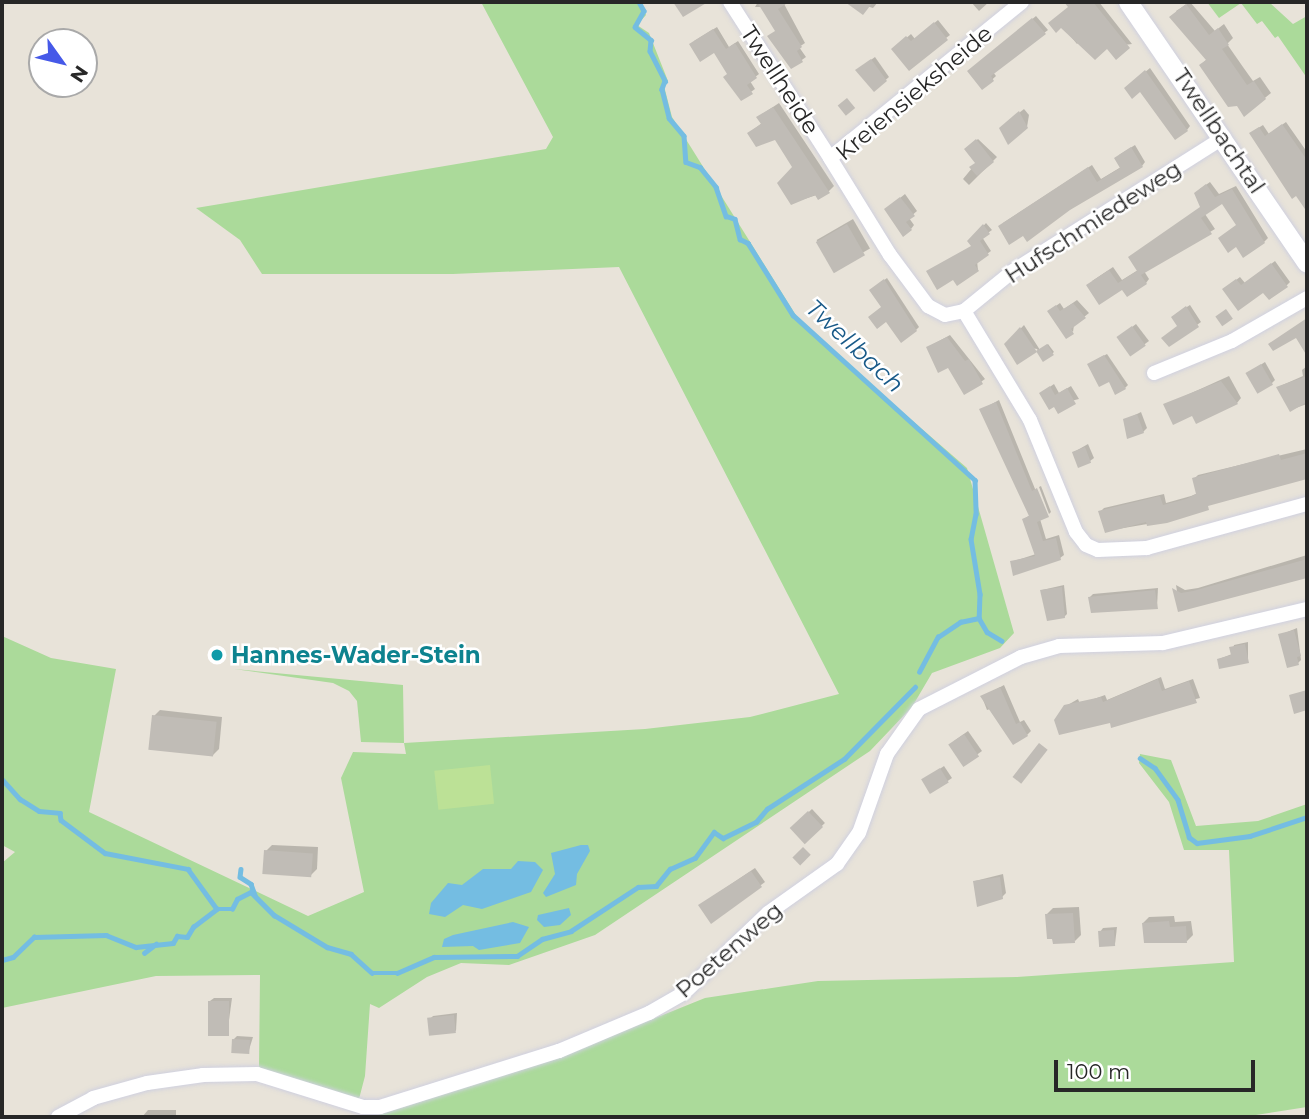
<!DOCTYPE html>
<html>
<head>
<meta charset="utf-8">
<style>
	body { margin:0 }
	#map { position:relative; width:1309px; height:1119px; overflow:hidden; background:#e8e3d9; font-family:Montserrat,sans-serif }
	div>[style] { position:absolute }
	.green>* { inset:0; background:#abda9a }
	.pitch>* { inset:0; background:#bce196; transform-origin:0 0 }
	.water>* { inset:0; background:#74bde2 }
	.shadow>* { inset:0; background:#0003; transform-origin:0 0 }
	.stream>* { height:4.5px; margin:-2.25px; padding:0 2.25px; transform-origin:2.25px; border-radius:2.25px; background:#74bde2 }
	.building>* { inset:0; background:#c0bcb6; transform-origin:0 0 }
	.roads { filter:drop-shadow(0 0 2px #cfd0df) drop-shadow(0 0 2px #cfd0df) }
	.street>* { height:14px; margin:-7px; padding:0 7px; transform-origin:7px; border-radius:7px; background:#fff }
	.secondary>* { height:19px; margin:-9.5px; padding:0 9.5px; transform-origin:9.5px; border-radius:9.5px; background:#fff }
	.dots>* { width:19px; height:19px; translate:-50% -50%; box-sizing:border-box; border:4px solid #fff; border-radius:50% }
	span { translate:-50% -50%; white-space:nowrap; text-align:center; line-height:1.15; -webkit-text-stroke:5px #fff; paint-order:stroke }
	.street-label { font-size:23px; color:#272727 }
	.culture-label { font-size:23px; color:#0d838f; font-weight:700 }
	.left { translate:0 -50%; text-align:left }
	.water-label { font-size:24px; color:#195a88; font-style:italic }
	.frame { position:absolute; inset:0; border:4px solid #272727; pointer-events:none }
	.north { position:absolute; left:28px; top:28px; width:70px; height:70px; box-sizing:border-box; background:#fff; border:2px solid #a9a9a9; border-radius:50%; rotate:124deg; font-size:19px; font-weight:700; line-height:28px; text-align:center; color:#272727 }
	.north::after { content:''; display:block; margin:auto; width:24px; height:32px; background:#4659e8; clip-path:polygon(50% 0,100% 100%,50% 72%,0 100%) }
	.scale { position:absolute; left:1054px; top:1060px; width:201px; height:32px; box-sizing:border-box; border:4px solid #272727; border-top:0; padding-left:9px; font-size:21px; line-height:24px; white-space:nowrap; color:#272727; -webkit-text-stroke:5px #fff; paint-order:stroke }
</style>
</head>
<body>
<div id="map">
	<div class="green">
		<div style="clip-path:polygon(481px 2px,641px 2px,646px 15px,637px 25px,649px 33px,668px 81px,664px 86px,672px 117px,802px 325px,967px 468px,1014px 633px,1000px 648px,932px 673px,912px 707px,870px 751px,595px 935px,509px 965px,461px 963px,427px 977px,379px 1008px,370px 1004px,365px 1076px,359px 1099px,259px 1068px,260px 975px,156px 976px,2px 1008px,2px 863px,15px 852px,2px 845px,2px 636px,51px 658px,116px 669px,89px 812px,308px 916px,364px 892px,341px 778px,353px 752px,406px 754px,404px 743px,361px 742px,357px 701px,349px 691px,333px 683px,234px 669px,403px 685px,404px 743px,645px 729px,750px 717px,839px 694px,619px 267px,453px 274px,262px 274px,240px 240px,196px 208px,546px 149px,553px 137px)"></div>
		<div style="clip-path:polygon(1207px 2px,1269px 2px,1293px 24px,1307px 16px,1307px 78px,1278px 36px,1275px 38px,1262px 21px,1257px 24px,1241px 3px,1219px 18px)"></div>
		<div style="clip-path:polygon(1140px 754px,1171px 760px,1196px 826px,1258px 821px,1307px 804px,1307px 1107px,1243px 1117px,372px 1117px,551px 1060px,705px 998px,818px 981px,1017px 977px,1234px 962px,1229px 850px,1184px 850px,1169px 802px,1139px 763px)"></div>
	</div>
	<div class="pitch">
		<div style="left:490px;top:765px;width:39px;height:56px;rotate:84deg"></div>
	</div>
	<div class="water">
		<div style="clip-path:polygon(581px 845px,588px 845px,590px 851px,577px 874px,576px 885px,546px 897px,543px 893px,555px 874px,551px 853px)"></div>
		<div style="clip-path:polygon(518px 861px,535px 862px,543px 870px,531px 892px,482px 909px,463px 905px,445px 917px,429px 914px,431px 903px,448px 883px,462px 885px,483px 869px,511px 869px)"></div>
		<div style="clip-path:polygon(569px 908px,571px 915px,560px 925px,544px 927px,537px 920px,538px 915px)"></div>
		<div style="clip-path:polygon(513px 922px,529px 927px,520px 943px,479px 950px,473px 946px,442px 947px,444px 939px,453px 935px)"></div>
	</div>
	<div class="shadow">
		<div style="clip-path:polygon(758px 2px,783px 2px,805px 43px,799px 47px,806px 57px,792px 67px,777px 30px,763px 7px,755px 7px)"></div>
		<div style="clip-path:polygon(853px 2px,878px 2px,873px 8px)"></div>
		<div style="clip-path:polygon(971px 2px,989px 2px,979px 11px)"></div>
		<div style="clip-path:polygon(1066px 2px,1099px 2px,1132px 44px,1108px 47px,1081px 40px,1077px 44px,1062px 26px,1070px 7px)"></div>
		<div style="clip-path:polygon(1190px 2px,1215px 31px,1224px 24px,1233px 38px,1227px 44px,1243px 67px,1253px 81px,1260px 77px,1271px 93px,1245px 114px,1201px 65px,1207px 59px,1176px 11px)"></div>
		<div style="clip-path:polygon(1036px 16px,1048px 30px,993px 72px,996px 76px,983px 88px,973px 68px)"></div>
		<div style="clip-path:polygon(938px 20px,950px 35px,946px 38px,897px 46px,911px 34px,915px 39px)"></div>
		<div style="clip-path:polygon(717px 27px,729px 47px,738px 41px,759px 74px,750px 81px,755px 89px,741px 99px,715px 50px,694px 41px)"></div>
		<div style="clip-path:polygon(875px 57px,889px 77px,874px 90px,861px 67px)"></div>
		<div style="clip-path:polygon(1150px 68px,1190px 126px,1187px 130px,1141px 90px,1126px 88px)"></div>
		<div style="clip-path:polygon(779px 103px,834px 186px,829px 191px,792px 203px,794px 167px,775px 138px,749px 133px,762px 123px,758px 117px)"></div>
		<div style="clip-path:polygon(1024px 109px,1029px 115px,1027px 127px,1005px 124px)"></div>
		<div style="clip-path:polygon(1286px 122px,1307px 152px,1307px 208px,1255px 130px,1263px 125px,1269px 134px)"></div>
		<div style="clip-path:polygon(978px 139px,997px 157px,969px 185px,963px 179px,977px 162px,970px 146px)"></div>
		<div style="clip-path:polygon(1135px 145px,1145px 162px,1142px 166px,1024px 234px,1003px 223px,1092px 165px,1101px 179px,1121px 167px,1119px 155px)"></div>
		<div style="clip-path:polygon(1210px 182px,1219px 194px,1236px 186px,1268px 238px,1264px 242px,1236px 245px,1238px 225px,1222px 201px,1205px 214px,1215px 229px,1144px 271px,1149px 279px,1146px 283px,1123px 287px,1092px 281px,1113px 267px,1122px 280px,1138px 270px,1202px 206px,1200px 189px)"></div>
		<div style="clip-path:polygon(905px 194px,917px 211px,909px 218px,914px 225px,911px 229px,890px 206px)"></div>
		<div style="left:853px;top:219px;width:34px;height:42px;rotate:60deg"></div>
		<div style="clip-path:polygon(986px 223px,992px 230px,982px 237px,991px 251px,977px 261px,978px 270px,957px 284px,973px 246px,970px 241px)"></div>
		<div style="clip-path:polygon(1275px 261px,1290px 282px,1287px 285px,1264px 290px,1228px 286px,1240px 277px,1245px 283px)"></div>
		<div style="clip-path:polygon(887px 278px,919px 327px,916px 330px,883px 307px,874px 288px)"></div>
		<div style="clip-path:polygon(1077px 300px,1089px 313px,1074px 325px,1073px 332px,1053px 308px,1060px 303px,1064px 309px)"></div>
		<div style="clip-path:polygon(1190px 305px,1201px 322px,1169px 345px,1179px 326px,1176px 314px)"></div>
		<div style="clip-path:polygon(1136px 324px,1149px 341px,1131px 354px,1123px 334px)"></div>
		<div style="clip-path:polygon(1024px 325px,1040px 350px,1048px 344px,1054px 352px,1044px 360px,1037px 349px,1006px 344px)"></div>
		<div style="clip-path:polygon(950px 335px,985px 379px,965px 393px,949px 365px,928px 347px)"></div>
		<div style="clip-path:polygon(1107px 354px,1128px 385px,1125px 388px,1092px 362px)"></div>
		<div style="clip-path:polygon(1265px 362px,1275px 380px,1271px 384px,1248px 373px)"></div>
		<div style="clip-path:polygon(1307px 366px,1307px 404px,1290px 410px,1278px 387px,1303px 376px,1302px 370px)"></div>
		<div style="clip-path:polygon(1229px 376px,1241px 398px,1237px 403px,1193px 414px,1165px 405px)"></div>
		<div style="clip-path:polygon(1054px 384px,1059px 393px,1071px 386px,1079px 399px,1054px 405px,1041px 393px)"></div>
		<div style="clip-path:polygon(999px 400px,1046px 516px,1040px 519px,1046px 539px,1059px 535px,1064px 555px,1060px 558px,1011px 562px,1036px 554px,1024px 519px,1030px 515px,981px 410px)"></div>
		<div style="clip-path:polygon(1141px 412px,1147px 428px,1143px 432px,1125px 420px)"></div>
		<div style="clip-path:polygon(1088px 444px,1094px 458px,1090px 461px,1074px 452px)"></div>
		<div style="clip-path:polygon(1307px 449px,1307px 477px,1212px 503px,1177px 519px,1106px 531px,1100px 512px,1104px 508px,1164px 494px,1166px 503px,1191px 496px,1198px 493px,1194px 479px,1198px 475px)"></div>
		<div style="clip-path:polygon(1041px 486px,1051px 512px,1049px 514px,1039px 487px)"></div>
		<div style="clip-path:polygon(1307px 555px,1307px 576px,1180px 610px,1176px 585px,1185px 590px,1198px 588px)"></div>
		<div style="clip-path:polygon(1064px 585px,1067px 614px,1064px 617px,1042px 590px)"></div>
		<div style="clip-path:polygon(1158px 588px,1157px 607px,1090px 597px,1093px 594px)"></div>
		<div style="clip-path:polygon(1297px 628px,1301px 660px,1298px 663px,1280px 635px)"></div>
		<div style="clip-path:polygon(1248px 642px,1248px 661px,1219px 659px,1232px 654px,1234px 645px)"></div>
		<div style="clip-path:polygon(1161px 677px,1165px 689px,1193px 679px,1200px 698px,1111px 720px,1066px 706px,1078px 699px,1080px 704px,1105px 695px,1107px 700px)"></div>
		<div style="clip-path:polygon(1004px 685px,1020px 722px,1024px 720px,1031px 731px,1027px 735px,993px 708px,987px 710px,982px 697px)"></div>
		<div style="clip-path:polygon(160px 710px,222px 717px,219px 749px,213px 755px,154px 716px)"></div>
		<div style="clip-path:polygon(968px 731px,982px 751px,964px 764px,954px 741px)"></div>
		<div style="clip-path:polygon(944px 766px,952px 778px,932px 792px,928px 777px)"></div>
		<div style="left:812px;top:809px;width:19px;height:28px;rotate:47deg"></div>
		<div style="clip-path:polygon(272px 845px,318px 847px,317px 869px,311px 875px,266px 851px)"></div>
		<div style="clip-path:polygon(755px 868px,765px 882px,712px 922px,700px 905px)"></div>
		<div style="clip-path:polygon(1003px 874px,1006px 893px,1002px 897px,975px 881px)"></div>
		<div style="clip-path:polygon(1079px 907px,1081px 935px,1075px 941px,1047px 914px,1053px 908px)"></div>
		<div style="clip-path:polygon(1174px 916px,1175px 922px,1191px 921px,1193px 935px,1187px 941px,1143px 923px,1149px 917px)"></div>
		<div style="clip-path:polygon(1117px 927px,1115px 944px,1100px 932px,1103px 928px)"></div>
		<div style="clip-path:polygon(214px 998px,232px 998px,227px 1035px,210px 1001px)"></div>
		<div style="clip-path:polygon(457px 1013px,456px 1031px,429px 1020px,433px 1016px)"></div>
		<div style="clip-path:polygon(237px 1036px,253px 1037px,248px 1053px,233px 1040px)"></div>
		<div style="clip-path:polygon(148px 1110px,176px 1110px,176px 1117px,142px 1117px)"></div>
	</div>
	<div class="stream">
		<div style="left:639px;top:2px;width:10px;rotate:61deg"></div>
		<div style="left:644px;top:11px;width:18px;rotate:119deg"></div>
		<div style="left:635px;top:27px;width:21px;rotate:39deg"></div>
		<div style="left:651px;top:40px;width:11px;rotate:95deg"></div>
		<div style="left:650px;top:51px;width:34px;rotate:63deg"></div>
		<div style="left:665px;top:81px;width:9px;rotate:111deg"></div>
		<div style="left:662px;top:89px;width:30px;rotate:76deg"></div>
		<div style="left:669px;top:118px;width:23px;rotate:50deg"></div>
		<div style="left:684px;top:136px;width:26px;rotate:86deg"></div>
		<div style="left:686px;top:162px;width:15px;rotate:20deg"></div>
		<div style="left:700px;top:167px;width:26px;rotate:51deg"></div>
		<div style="left:716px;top:187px;width:31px;rotate:71deg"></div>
		<div style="left:726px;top:216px;width:9px;rotate:18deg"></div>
		<div style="left:735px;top:219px;width:21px;rotate:76deg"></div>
		<div style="left:740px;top:239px;width:9px;rotate:27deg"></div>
		<div style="left:748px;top:243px;width:85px;rotate:58deg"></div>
		<div style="left:793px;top:315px;width:246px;rotate:42.2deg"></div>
		<div style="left:975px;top:480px;width:34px;rotate:88deg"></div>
		<div style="left:976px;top:514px;width:25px;rotate:101deg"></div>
		<div style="left:971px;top:539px;width:56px;rotate:80.7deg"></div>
		<div style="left:980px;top:594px;width:24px;rotate:92deg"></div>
		<div style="left:979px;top:618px;width:16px;rotate:60deg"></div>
		<div style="left:987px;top:632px;width:17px;rotate:31deg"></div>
		<div style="left:919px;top:672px;width:40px;rotate:-62deg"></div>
		<div style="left:938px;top:637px;width:27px;rotate:-34deg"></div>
		<div style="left:960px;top:622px;width:19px;rotate:-12deg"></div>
		<div style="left:1140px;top:758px;width:18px;rotate:34deg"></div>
		<div style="left:1155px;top:768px;width:39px;rotate:54deg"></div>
		<div style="left:1178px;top:800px;width:39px;rotate:73deg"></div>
		<div style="left:1189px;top:837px;width:10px;rotate:37deg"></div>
		<div style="left:1197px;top:843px;width:53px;rotate:-7.5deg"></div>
		<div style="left:1250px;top:836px;width:60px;rotate:-18.4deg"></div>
		<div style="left:2px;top:779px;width:27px;rotate:48deg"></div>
		<div style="left:20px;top:799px;width:22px;rotate:32deg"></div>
		<div style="left:39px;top:811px;width:21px;rotate:5deg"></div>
		<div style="left:60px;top:813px;width:7px;rotate:82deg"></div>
		<div style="left:61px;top:820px;width:55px;rotate:36.9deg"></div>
		<div style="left:105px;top:853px;width:85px;rotate:10.9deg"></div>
		<div style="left:188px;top:869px;width:49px;rotate:54.1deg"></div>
		<div style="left:241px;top:869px;width:8px;rotate:97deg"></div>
		<div style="left:240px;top:877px;width:13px;rotate:32deg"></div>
		<div style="left:251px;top:884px;width:12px;rotate:70deg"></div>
		<div style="left:144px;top:953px;width:15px;rotate:-37deg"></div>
		<div style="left:2px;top:960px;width:11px;rotate:-15deg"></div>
		<div style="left:13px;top:957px;width:29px;rotate:-44deg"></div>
		<div style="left:34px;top:937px;width:72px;rotate:-1.6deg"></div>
		<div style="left:106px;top:935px;width:32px;rotate:22deg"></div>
		<div style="left:136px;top:947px;width:37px;rotate:-6deg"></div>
		<div style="left:173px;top:943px;width:8px;rotate:-60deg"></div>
		<div style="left:177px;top:936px;width:10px;rotate:6deg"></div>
		<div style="left:187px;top:937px;width:12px;rotate:-59deg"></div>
		<div style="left:193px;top:927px;width:30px;rotate:-37deg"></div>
		<div style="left:217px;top:909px;width:15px"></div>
		<div style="left:232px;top:909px;width:11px;rotate:-63deg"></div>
		<div style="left:237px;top:899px;width:16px;rotate:-27deg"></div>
		<div style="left:251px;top:892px;width:33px;rotate:45deg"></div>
		<div style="left:274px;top:915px;width:62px;rotate:31.1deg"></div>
		<div style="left:327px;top:947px;width:25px;rotate:16deg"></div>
		<div style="left:351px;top:954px;width:28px;rotate:42deg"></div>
		<div style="left:372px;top:973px;width:25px"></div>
		<div style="left:397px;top:973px;width:40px;rotate:-23.4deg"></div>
		<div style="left:434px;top:957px;width:83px;rotate:-0.7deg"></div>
		<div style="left:517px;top:956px;width:30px;rotate:-34deg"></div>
		<div style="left:542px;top:939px;width:30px;rotate:-15deg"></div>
		<div style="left:571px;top:931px;width:80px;rotate:-33.3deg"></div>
		<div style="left:638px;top:887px;width:18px;rotate:-3deg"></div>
		<div style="left:656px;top:886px;width:22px;rotate:-51deg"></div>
		<div style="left:670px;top:869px;width:27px;rotate:-24deg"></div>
		<div style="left:695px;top:858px;width:32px;rotate:-54deg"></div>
		<div style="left:714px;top:832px;width:11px;rotate:34deg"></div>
		<div style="left:723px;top:838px;width:37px;rotate:-26deg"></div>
		<div style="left:756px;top:822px;width:17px;rotate:-50deg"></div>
		<div style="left:767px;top:809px;width:92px;rotate:-33deg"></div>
		<div style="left:844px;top:759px;width:101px;rotate:-45.4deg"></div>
	</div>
	<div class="building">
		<div style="clip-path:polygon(673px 2px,708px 2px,683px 17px)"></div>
		<div style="clip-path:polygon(757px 2px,789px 2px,778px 9px,802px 47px,797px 51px,803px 62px,791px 69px,767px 36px,775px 31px)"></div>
		<div style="clip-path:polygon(845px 2px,873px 2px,863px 15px)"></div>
		<div style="clip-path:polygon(1064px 2px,1093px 2px,1130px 48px,1116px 60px,1107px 49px,1095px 60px,1061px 28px,1056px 33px,1048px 23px,1068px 7px)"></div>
		<div style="clip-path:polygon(1186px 4px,1209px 35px,1218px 28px,1229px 45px,1222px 49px,1238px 72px,1247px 85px,1254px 81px,1266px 99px,1244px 117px,1237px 106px,1228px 107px,1199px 65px,1206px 60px,1169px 17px)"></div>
		<div style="clip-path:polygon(1032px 18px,1046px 34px,991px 76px,994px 81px,982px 90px,967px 71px)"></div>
		<div style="clip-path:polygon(934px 22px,948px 40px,909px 71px,891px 49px,906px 36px,911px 41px)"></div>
		<div style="clip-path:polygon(713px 29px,726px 49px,735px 43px,757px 78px,747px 85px,753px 94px,741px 101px,723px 77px,727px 74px,714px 53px,700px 62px,689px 44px)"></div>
		<div style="clip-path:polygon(871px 59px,887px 81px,874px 92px,855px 70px)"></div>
		<div style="clip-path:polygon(1145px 70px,1188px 131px,1175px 140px,1140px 92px,1132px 99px,1124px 88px)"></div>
		<div style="left:847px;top:98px;width:13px;height:12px;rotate:51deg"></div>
		<div style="clip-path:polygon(773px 107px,830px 193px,818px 200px,815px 195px,791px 205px,777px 183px,792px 167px,775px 140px,756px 147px,747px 133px,761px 124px,756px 117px)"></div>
		<div style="clip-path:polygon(1019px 111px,1028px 128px,1008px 145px,999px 128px)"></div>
		<div style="clip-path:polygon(1282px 124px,1307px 160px,1307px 212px,1296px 196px,1292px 199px,1249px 133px,1259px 127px,1265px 136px)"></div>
		<div style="clip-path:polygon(976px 139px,994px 162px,977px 176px,969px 167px,975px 163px,964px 149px)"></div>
		<div style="clip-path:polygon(1131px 147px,1143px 167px,1070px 210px,1027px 242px,1023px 236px,1009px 245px,998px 226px,1088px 167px,1097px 182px,1120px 168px,1114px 158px)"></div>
		<div style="clip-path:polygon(1206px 184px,1215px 197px,1232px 189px,1265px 243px,1243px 258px,1236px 247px,1228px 253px,1218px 238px,1236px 225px,1222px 204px,1201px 218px,1212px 234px,1141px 275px,1147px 284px,1127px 297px,1122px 290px,1099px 305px,1086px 285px,1109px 270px,1118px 283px,1137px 271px,1128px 257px,1200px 207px,1194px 193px)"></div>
		<div style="clip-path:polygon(900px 197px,915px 216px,906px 222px,912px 230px,903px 237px,884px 209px)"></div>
		<div style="left:847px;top:224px;width:36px;height:36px;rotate:60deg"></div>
		<div style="clip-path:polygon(983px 224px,990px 234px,980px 241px,989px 255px,975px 265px,979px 271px,957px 286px,953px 280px,937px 290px,926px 271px,971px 246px,967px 241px)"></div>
		<div style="clip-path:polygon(1271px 263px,1288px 287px,1269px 300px,1263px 293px,1238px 311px,1222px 289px,1236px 279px,1241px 285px)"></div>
		<div style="clip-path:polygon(884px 279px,917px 331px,901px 343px,886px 322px,877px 329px,868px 317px,881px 307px,869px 290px)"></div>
		<div style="clip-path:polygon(1073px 303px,1086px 318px,1071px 329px,1074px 334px,1066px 339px,1047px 311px,1056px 305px,1060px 311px)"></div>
		<div style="clip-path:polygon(1186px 306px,1199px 327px,1169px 347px,1161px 338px,1177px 326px,1171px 317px)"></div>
		<div style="left:1226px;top:309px;width:12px;height:13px;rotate:55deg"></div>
		<div style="clip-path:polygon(1307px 318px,1307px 356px,1296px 338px,1273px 351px,1268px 344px)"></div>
		<div style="left:1132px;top:326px;width:24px;height:19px;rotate:55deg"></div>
		<div style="clip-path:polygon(1020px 327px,1037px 352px,1017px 365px,1004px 344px)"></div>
		<div style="clip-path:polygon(947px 337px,965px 361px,969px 359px,983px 384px,964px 395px,948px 368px,938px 373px,926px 347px)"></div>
		<div style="left:1047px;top:344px;width:13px;height:13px;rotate:58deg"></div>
		<div style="clip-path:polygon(1104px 355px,1126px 389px,1115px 395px,1109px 382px,1099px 387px,1087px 364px)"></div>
		<div style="left:1261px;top:364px;width:24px;height:18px;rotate:60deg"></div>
		<div style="clip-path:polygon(1307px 376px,1307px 402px,1290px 412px,1276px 387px)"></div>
		<div style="clip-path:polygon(1221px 381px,1238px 404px,1196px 424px,1192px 416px,1173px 425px,1163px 404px)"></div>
		<div style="clip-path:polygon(1050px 386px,1055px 395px,1067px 388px,1076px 404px,1058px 414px,1054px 407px,1049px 410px,1039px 393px)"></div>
		<div style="clip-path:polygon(996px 402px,1032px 491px,1037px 488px,1049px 517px,1037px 522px,1043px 541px,1056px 538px,1061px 560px,1013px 576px,1010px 561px,1035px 556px,1022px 519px,1029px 516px,979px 409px)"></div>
		<div style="clip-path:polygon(1137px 414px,1144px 433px,1127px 439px,1123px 419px)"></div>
		<div style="left:1085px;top:447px;width:17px;height:14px;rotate:69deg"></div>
		<div style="clip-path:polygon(1307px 453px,1307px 479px,1208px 506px,1209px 510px,1167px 523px,1147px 526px,1146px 522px,1105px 533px,1098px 511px,1160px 496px,1163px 505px,1186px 499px,1196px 494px,1192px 478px,1279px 454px,1281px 460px)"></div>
		<div style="clip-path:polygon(1307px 559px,1307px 578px,1178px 612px,1172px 588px,1181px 593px,1193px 591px)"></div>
		<div style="clip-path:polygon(1062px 587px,1065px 618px,1047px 621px,1040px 590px)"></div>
		<div style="clip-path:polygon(1155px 590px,1158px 609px,1091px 613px,1088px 597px)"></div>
		<div style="clip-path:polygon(1294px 630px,1301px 656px,1297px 657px,1299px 665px,1287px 668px,1278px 634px)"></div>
		<div style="clip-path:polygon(1245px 644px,1249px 663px,1219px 669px,1217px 659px,1231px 655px,1229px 647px)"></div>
		<div style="clip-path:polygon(1158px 679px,1162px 691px,1189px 681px,1197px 703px,1111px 728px,1110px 723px,1059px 735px,1054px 720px,1064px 705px,1101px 697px,1103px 702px)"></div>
		<div style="clip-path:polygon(1000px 687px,1016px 724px,1020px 722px,1028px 736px,1013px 745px,980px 696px)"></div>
		<div style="clip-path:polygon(1307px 690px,1307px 710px,1294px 714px,1289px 695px)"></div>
		<div style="left:152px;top:715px;width:65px;height:35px;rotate:6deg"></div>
		<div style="left:964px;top:734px;width:27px;height:19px;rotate:56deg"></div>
		<div style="left:1039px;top:743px;width:11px;height:43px;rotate:38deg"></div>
		<div style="left:940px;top:768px;width:17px;height:22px;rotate:59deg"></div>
		<div style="left:808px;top:811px;width:22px;height:25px;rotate:47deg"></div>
		<div style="left:803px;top:847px;width:11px;height:15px;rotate:45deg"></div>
		<div style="left:264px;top:850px;width:49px;height:24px;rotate:4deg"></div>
		<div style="clip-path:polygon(751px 871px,762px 887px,711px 924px,698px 905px)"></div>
		<div style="clip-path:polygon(1000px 877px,1003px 899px,977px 907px,973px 881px)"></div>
		<div style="clip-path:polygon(1073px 913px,1075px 943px,1053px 944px,1052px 939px,1047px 939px,1045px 914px)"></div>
		<div style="clip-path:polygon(1169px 921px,1170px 927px,1186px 926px,1187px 943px,1144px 943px,1142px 923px)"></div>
		<div style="left:1114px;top:930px;width:16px;height:16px;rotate:86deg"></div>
		<div style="left:208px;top:1001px;width:21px;height:35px"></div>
		<div style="left:454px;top:1015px;width:18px;height:27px;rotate:84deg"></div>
		<div style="left:232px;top:1039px;width:18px;height:14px;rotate:3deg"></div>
	</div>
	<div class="roads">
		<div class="street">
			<div style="left:730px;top:2px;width:185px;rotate:57.3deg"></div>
			<div style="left:1022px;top:2px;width:247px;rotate:140.9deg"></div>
			<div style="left:830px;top:158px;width:114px;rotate:58.3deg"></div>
			<div style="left:890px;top:255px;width:64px;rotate:53.3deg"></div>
			<div style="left:928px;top:306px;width:19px;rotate:28deg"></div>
			<div style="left:945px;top:315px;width:19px;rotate:-12deg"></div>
			<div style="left:964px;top:311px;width:127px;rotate:58.8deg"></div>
			<div style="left:1030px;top:420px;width:121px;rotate:67.7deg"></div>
			<div style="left:1076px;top:532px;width:16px;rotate:52deg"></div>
			<div style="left:1086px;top:545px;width:13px;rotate:23deg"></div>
			<div style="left:1098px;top:550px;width:49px;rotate:-2.3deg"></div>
			<div style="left:1147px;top:548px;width:166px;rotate:-15.4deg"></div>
			<div style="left:964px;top:311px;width:63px;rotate:-39.2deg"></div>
			<div style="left:1013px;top:271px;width:250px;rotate:-32.4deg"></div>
			<div style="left:1154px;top:373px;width:84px;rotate:-22.3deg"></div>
			<div style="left:1232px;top:341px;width:86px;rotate:-29.8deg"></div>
			<div style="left:58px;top:1117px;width:40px;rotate:-28deg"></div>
			<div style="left:93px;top:1098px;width:56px;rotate:-15.5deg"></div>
			<div style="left:147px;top:1083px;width:57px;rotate:-8.1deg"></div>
			<div style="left:203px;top:1075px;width:54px;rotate:-1.1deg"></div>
			<div style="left:257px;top:1074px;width:111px;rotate:17.3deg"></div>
			<div style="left:363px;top:1107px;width:17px"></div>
			<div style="left:380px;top:1107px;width:188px;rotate:-17.4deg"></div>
			<div style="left:559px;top:1051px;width:98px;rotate:-22.9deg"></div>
			<div style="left:649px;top:1013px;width:40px;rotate:-29.7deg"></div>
			<div style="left:684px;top:993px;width:116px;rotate:-43.6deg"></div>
			<div style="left:768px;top:913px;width:85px;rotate:-35.4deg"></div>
			<div style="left:837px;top:864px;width:38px;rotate:-55deg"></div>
			<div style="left:859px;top:833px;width:84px;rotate:-70.5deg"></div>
			<div style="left:887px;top:754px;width:55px;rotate:-54.6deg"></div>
			<div style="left:919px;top:709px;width:114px;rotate:-27deg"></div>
			<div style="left:1021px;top:657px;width:40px;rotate:-16deg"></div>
			<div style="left:1059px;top:646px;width:104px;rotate:-1.7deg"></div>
			<div style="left:1163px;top:643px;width:148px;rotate:-13.3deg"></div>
		</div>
		<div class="secondary">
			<div style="left:1128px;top:2px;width:316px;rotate:55.6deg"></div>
		</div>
	</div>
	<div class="dots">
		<div style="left:217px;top:655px;background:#0f9aa8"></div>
	</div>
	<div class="street-label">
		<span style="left:780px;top:80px;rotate:57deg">Twellheide</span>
		<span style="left:914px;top:93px;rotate:-40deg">Kreiensieksheide</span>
		<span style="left:1219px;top:131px;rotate:56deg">Twellbachtal</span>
		<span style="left:1093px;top:222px;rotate:-33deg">Hufschmiedeweg</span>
		<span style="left:729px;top:950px;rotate:-41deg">Poetenweg</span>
	</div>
	<div class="culture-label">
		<span class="left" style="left:231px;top:655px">Hannes-Wader-Stein</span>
	</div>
	<div class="water-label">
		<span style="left:855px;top:346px;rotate:43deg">Twellbach</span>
	</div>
	<div class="frame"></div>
	<div class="north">N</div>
	<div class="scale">100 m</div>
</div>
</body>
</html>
